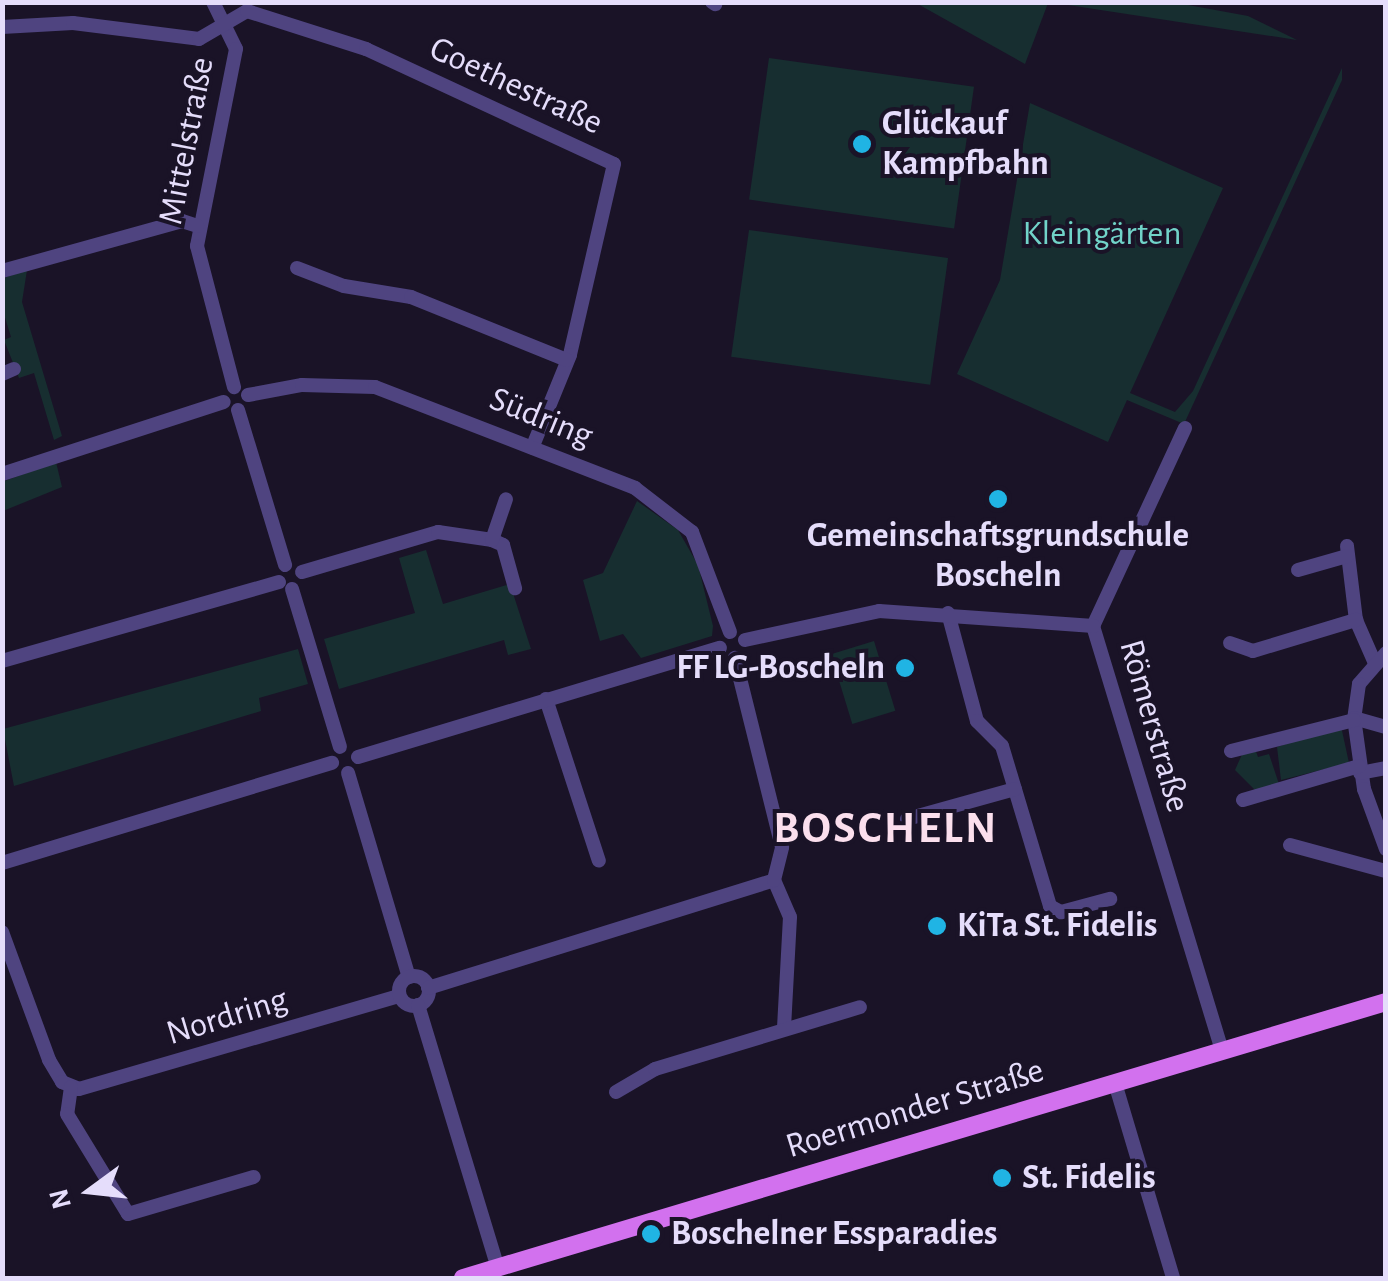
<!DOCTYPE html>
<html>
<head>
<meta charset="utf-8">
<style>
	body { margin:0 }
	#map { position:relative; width:1388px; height:1281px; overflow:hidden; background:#1a1327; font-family:"Alegreya Sans",sans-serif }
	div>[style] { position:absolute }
	.green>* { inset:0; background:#172e30; transform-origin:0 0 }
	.minor>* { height:14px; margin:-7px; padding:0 7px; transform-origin:7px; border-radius:7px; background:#4f4480 }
	.minor>.ring { margin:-7px; padding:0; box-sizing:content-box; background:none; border:14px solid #4f4480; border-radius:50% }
	.major>* { height:18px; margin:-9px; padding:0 9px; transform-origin:9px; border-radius:9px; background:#d271ee }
	.dots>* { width:28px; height:28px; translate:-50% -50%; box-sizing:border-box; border:5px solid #1a1327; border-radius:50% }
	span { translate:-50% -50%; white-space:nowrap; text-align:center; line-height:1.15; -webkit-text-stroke:8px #1a1327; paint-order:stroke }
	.street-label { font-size:35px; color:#e5ddfb }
	.poi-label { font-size:35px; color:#e5ddfb; font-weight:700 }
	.left { translate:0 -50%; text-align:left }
	.right { translate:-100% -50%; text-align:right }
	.park-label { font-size:35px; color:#71d3c9 }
	.district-label { font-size:45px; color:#fbdfed; font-weight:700; letter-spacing:2.5px }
	.frame { position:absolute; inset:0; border:5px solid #e5ddfb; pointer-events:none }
	.north { position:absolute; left:40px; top:1141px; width:100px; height:100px; -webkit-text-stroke:8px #1a1327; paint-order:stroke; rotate:255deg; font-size:28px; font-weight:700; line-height:40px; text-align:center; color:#e5ddfb }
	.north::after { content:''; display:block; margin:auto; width:35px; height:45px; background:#e5ddfb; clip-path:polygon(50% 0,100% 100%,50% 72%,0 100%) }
</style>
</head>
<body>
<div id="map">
	<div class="green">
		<div style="clip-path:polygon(916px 3px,1048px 3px,1025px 64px)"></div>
		<div style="clip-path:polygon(1055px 3px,1177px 3px,1248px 16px,1297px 40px)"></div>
		<div style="left:769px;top:58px;width:207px;height:143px;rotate:8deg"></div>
		<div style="clip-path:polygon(1342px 68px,1342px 80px,1184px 424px,1127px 400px,1108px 442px,957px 374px,1000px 280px,1030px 103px,1223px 188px,1130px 393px,1175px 412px,1193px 391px)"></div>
		<div style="left:749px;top:230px;width:201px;height:128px;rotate:8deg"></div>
		<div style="clip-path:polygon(27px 270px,22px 302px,62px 436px,54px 440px,34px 373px,19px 378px,4px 340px,11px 337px,3px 311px,4px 278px)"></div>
		<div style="clip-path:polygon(56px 462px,62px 487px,3px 511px,2px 482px)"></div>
		<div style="clip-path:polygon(637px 501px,678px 530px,698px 565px,713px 626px,712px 636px,641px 658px,623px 634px,600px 641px,583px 580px,603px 573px)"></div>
		<div style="clip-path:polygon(426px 550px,443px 604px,510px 584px,531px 649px,508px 655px,504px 640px,339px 689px,324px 639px,415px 613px,399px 558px)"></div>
		<div style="left:874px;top:641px;width:73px;height:45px;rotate:73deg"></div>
		<div style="clip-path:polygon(298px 649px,308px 684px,259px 698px,261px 711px,14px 786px,3px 729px)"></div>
		<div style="clip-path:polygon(1341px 726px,1349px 763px,1281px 780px,1277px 747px)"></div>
		<div style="clip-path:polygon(1254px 746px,1258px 757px,1269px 754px,1279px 784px,1255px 790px,1235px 770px,1244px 750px)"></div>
	</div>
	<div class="minor">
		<div style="left:213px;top:2px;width:52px;rotate:63.9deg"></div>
		<div style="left:236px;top:49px;width:201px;rotate:101.2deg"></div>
		<div style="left:197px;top:246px;width:146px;rotate:75.3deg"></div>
		<div style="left:712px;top:2px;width:4px;rotate:34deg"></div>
		<div style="left:2px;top:27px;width:71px;rotate:-3.2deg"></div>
		<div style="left:73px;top:23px;width:127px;rotate:7.2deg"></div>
		<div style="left:199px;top:39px;width:56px;rotate:-30.3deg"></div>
		<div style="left:247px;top:11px;width:125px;rotate:17.7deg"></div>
		<div style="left:366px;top:49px;width:273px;rotate:24.9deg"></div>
		<div style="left:614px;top:164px;width:196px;rotate:103deg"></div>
		<div style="left:570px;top:355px;width:100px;rotate:112.2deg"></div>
		<div style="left:297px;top:268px;width:50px;rotate:21deg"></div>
		<div style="left:344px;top:286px;width:68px;rotate:9.3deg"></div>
		<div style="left:411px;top:297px;width:168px;rotate:22deg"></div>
		<div style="left:2px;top:271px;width:187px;rotate:-15.5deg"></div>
		<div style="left:182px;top:221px;width:16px;rotate:18deg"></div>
		<div style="left:2px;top:374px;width:13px;rotate:-23deg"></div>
		<div style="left:248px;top:395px;width:55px;rotate:-10.5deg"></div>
		<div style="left:302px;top:385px;width:73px;rotate:1.6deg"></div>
		<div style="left:375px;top:387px;width:279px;rotate:21.2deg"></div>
		<div style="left:635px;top:488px;width:72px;rotate:37.7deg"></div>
		<div style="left:692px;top:532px;width:107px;rotate:69.2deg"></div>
		<div style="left:238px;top:410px;width:162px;rotate:73.1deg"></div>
		<div style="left:1185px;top:428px;width:218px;rotate:114.9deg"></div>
		<div style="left:1093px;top:626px;width:444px;rotate:73.1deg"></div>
		<div style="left:2px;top:474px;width:233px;rotate:-18deg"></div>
		<div style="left:492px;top:540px;width:12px;rotate:24deg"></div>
		<div style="left:503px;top:545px;width:45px;rotate:74.4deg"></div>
		<div style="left:1347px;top:546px;width:75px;rotate:83.1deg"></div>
		<div style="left:1356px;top:620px;width:45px;rotate:66.3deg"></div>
		<div style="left:1298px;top:570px;width:51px;rotate:-15.9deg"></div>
		<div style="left:302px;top:572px;width:142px;rotate:-16.4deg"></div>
		<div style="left:438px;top:532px;width:55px;rotate:8.4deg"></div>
		<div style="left:492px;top:540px;width:43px;rotate:-71.1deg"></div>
		<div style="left:292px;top:589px;width:165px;rotate:73.1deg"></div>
		<div style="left:948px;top:613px;width:112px;rotate:75deg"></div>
		<div style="left:977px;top:721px;width:35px;rotate:45deg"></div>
		<div style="left:1002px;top:746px;width:167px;rotate:73.3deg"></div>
		<div style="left:1050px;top:906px;width:13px;rotate:29deg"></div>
		<div style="left:1061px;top:912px;width:51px;rotate:-14.9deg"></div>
		<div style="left:745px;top:640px;width:137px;rotate:-12.2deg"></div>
		<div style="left:879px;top:611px;width:215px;rotate:4deg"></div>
		<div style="left:1230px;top:643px;width:24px;rotate:19deg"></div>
		<div style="left:1253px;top:651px;width:108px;rotate:-16.8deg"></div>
		<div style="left:1386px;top:653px;width:41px;rotate:131.1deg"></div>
		<div style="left:1359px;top:684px;width:34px;rotate:98deg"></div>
		<div style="left:1354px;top:718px;width:72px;rotate:82deg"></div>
		<div style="left:1364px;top:789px;width:64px;rotate:69.9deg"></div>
		<div style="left:2px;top:661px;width:288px;rotate:-15.9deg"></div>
		<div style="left:546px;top:699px;width:170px;rotate:71.9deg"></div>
		<div style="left:1354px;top:718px;width:33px;rotate:16deg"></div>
		<div style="left:1231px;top:751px;width:127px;rotate:-14.1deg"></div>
		<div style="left:358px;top:757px;width:378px;rotate:-16.8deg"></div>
		<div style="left:348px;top:773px;width:213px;rotate:73.4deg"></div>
		<div style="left:1360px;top:773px;width:26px;rotate:-11deg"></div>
		<div style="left:1243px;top:800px;width:121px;rotate:-16.3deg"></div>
		<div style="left:907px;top:819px;width:112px;rotate:-15.5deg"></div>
		<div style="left:1290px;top:845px;width:99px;rotate:15.2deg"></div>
		<div style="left:2px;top:863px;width:345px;rotate:-16.9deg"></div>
		<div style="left:774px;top:880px;width:40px;rotate:66.6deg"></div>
		<div style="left:790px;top:917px;width:111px;rotate:93.1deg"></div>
		<div style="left:2px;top:932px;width:136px;rotate:69.8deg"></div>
		<div style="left:49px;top:1060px;width:26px;rotate:59deg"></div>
		<div style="left:62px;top:1082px;width:18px;rotate:22deg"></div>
		<div style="left:79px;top:1089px;width:333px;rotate:-16.2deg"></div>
		<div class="ring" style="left:399px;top:976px;width:16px;height:16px"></div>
		<div style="left:428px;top:988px;width:362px;rotate:-17.3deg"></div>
		<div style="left:774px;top:880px;width:34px;rotate:-76deg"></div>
		<div style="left:782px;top:847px;width:195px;rotate:-104deg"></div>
		<div style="left:418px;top:1005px;width:276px;rotate:73.1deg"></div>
		<div style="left:1115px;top:1083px;width:203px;rotate:73.4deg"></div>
		<div style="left:71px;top:1087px;width:27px;rotate:98deg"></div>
		<div style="left:67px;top:1114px;width:117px;rotate:58.6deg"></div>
		<div style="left:128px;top:1214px;width:131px;rotate:-16.4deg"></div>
		<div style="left:616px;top:1092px;width:45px;rotate:-30.5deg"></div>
		<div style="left:655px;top:1069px;width:214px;rotate:-16.8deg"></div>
	</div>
	<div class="major">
		<div style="left:463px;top:1278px;width:963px;rotate:-16.65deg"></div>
	</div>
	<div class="dots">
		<div style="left:862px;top:144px;background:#20b4e4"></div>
		<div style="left:998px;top:499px;background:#20b4e4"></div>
		<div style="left:905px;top:668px;background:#20b4e4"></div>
		<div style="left:937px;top:926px;background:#20b4e4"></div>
		<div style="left:1002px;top:1178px;background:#20b4e4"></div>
		<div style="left:651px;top:1234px;background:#20b4e4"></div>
	</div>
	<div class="street-label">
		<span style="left:516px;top:86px;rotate:25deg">Goethestraße</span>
		<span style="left:187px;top:141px;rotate:-79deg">Mittelstraße</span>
		<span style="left:541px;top:418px;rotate:22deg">Südring</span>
		<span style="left:1154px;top:726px;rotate:74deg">Römerstraße</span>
		<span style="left:227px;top:1017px;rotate:-17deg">Nordring</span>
		<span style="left:915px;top:1109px;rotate:-17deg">Roermonder Straße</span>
	</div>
	<div class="poi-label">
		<span class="left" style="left:882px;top:144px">Glückauf<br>Kampfbahn</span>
		<span style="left:998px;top:556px">Gemeinschaftsgrundschule<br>Boscheln</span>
		<span class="right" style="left:885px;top:668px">FF LG-Boscheln</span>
		<span class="left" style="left:957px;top:926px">KiTa St. Fidelis</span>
		<span class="left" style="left:1022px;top:1178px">St. Fidelis</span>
		<span class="left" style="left:671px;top:1234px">Boschelner Essparadies</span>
	</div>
	<div class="park-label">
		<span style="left:1102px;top:234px">Kleingärten</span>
	</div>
	<div class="district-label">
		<span style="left:886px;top:829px">BOSCHELN</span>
	</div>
	<div class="frame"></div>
	<div class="north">N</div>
</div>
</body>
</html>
